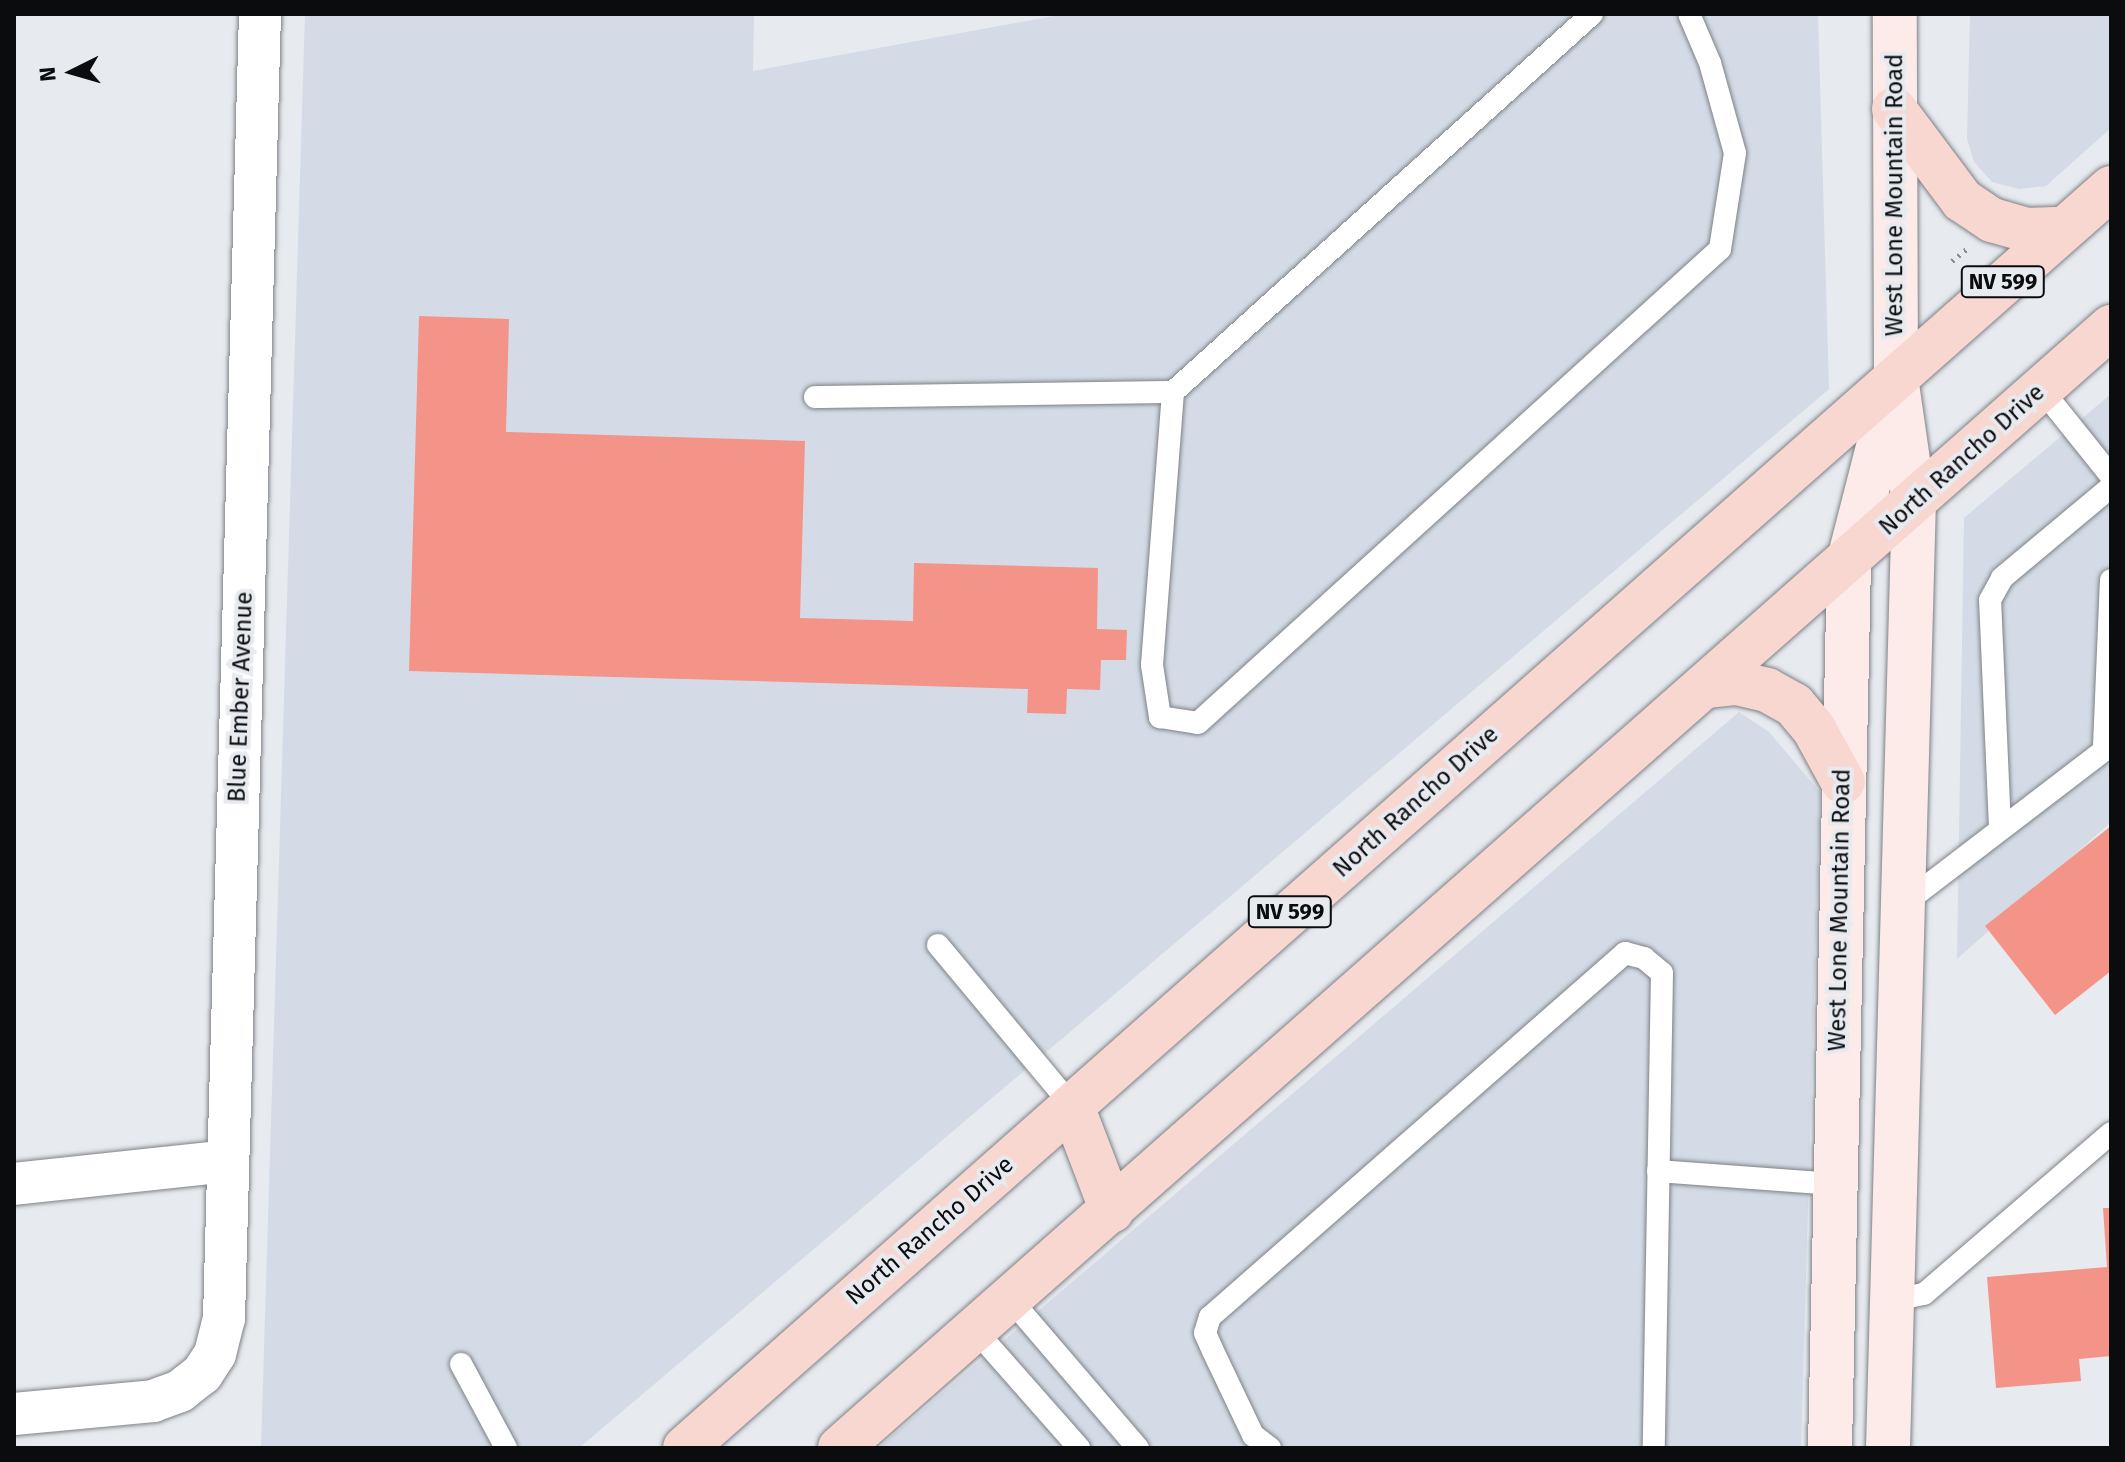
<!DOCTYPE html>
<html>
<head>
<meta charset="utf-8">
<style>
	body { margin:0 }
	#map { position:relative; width:2125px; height:1462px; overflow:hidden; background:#e7eaef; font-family:"Fira Sans",sans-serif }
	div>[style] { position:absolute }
	.built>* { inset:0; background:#d4dbe6 }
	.building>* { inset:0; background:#f49387 }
	.path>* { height:5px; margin-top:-2.5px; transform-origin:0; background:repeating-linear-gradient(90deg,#8b8d91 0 2px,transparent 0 8px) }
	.roads { filter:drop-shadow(0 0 2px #7e8286) drop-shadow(0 0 2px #7e8286) }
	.service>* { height:22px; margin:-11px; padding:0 11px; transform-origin:11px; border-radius:11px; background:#fff }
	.minor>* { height:42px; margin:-21px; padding:0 21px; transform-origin:21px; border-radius:21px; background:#fff }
	.secondary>* { height:44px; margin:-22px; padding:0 22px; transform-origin:22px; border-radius:22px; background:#fcebe8 }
	.primary>* { height:44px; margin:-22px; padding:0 22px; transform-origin:22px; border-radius:22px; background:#f8d7d1 }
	span { translate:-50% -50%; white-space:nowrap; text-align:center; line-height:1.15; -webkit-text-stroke:8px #e7eaef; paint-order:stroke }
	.shield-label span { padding:2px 6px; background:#e7eaef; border:2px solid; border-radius:6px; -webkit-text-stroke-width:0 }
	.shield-label { font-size:22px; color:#0b0c0e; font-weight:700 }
	.street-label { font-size:24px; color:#0b0c0e }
	.frame { position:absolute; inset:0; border:16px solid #0b0c0e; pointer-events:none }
	.north { position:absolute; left:32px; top:32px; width:80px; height:80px; -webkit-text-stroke:6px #e7eaef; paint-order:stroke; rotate:265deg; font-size:22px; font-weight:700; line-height:32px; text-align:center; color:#0b0c0e }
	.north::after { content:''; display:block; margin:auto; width:28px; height:36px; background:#0b0c0e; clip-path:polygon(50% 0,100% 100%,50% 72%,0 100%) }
</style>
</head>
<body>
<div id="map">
	<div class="built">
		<div style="clip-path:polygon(305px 14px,754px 14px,753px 71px,1065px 14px,1818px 14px,1829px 389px,579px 1448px,261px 1448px)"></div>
		<div style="clip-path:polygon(1970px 14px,2111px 14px,2111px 128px,2046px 186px,2019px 189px,1992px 182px,1974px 162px,1967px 139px)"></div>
		<div style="clip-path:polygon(2111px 394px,2111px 822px,1957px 959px,1964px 518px)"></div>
		<div style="clip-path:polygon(1739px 712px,1769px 732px,1820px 792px,1801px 1448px,878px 1448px)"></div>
	</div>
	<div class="building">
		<div style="clip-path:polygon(419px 316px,509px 319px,506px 432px,805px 441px,800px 618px,913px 621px,914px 563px,1098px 568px,1097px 629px,1127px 630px,1126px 660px,1101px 660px,1100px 690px,1067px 689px,1066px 714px,1027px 713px,1028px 689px,409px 671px)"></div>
		<div style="clip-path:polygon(2111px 826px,2111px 971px,2055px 1015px,1985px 926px)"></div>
		<div style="clip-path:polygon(2103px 1208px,2111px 1208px,2111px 1356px,2079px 1359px,2081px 1381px,1996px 1388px,1987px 1277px,2107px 1267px)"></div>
	</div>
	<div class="path">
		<div style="left:1952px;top:261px;width:19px;rotate:-39deg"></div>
	</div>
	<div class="roads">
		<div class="service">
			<div style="left:1592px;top:14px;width:564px;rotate:137.94deg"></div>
			<div style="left:1173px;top:392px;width:274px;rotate:94.4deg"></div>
			<div style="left:1152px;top:665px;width:53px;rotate:81.3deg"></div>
			<div style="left:1160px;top:717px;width:38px;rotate:9deg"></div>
			<div style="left:1198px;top:723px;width:705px;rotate:-42.24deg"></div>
			<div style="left:1720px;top:249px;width:97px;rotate:-81.1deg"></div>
			<div style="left:1735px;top:153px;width:93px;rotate:-105.5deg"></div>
			<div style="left:1710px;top:63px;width:53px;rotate:-113.2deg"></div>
			<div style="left:2042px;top:390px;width:110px;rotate:51.3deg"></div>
			<div style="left:815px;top:397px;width:358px;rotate:-0.8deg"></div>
			<div style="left:2104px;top:746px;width:166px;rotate:-87.6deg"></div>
			<div style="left:2000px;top:828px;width:228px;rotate:-92.5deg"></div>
			<div style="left:1990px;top:600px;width:25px;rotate:-61deg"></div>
			<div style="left:2002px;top:578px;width:142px;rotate:-39.9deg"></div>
			<div style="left:1902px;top:905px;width:263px;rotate:-37.4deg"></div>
			<div style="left:938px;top:945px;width:209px;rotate:50.2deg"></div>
			<div style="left:1658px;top:1171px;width:176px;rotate:4.2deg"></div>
			<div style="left:1011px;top:1300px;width:195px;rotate:49.4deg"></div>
			<div style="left:1890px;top:1301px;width:35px;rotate:-12deg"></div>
			<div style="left:1924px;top:1294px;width:247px;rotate:-40.7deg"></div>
			<div style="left:976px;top:1331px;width:156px;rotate:48.6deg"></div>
			<div style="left:461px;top:1364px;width:95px;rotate:61.8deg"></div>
			<div style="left:1270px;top:1448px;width:21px;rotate:-143deg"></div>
			<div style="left:1253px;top:1435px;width:93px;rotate:-115.5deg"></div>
			<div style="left:1213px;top:1351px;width:20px;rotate:-114deg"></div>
			<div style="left:1205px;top:1333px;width:17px;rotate:-73deg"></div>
			<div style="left:1210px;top:1317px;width:552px;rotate:-41.25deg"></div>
			<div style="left:1625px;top:953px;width:20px;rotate:15deg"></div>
			<div style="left:1644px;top:958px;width:23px;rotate:40deg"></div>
			<div style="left:1662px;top:973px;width:475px;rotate:91deg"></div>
		</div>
		<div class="minor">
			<div style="left:14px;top:1184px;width:215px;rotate:-6.1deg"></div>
			<div style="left:14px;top:1414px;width:140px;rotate:-5.3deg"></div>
			<div style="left:153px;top:1401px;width:29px;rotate:-20deg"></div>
			<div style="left:180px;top:1391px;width:28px;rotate:-38deg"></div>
			<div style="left:202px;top:1374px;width:24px;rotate:-57deg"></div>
			<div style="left:215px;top:1354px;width:37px;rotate:-76deg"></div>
			<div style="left:224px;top:1318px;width:1304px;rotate:-88.42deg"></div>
		</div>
		<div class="secondary">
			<div style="left:1830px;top:1448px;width:888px;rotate:-88.77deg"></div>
			<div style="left:1849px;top:560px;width:169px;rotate:-75.6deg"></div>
			<div style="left:1888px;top:1448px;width:946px;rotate:-88.43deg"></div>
			<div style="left:1914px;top:502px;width:126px;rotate:-98.2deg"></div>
			<div style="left:1896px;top:377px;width:363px;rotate:-90.2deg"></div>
		</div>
		<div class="primary">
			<div style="left:1894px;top:109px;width:114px;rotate:53.2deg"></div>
			<div style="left:1962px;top:200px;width:36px;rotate:34deg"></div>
			<div style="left:1992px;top:220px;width:35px;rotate:16deg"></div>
			<div style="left:2026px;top:230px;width:36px;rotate:-2deg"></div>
			<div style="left:1706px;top:686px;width:31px;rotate:-6deg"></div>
			<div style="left:1737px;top:683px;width:31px;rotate:13deg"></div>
			<div style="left:1767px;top:690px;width:31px;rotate:29deg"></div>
			<div style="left:1794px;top:705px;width:31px;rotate:50deg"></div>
			<div style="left:1814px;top:729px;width:60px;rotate:61.3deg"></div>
			<div style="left:1072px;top:1106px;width:112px;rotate:69.1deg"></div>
			<div style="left:685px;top:1448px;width:1903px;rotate:-41.46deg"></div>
			<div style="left:840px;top:1448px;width:1695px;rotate:-41.41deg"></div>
		</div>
	</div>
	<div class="shield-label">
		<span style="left:2003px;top:282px">NV 599</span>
		<span style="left:1290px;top:912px">NV 599</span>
	</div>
	<div class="street-label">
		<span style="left:1895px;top:195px;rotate:-90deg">West Lone Mountain Road</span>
		<span style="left:1962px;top:460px;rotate:-42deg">North Rancho Drive</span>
		<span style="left:241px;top:697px;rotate:-88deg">Blue Ember Avenue</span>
		<span style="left:1416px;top:802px;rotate:-42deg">North Rancho Drive</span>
		<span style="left:1840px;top:910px;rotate:-89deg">West Lone Mountain Road</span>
		<span style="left:930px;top:1231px;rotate:-41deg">North Rancho Drive</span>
	</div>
	<div class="frame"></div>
	<div class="north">N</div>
</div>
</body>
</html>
